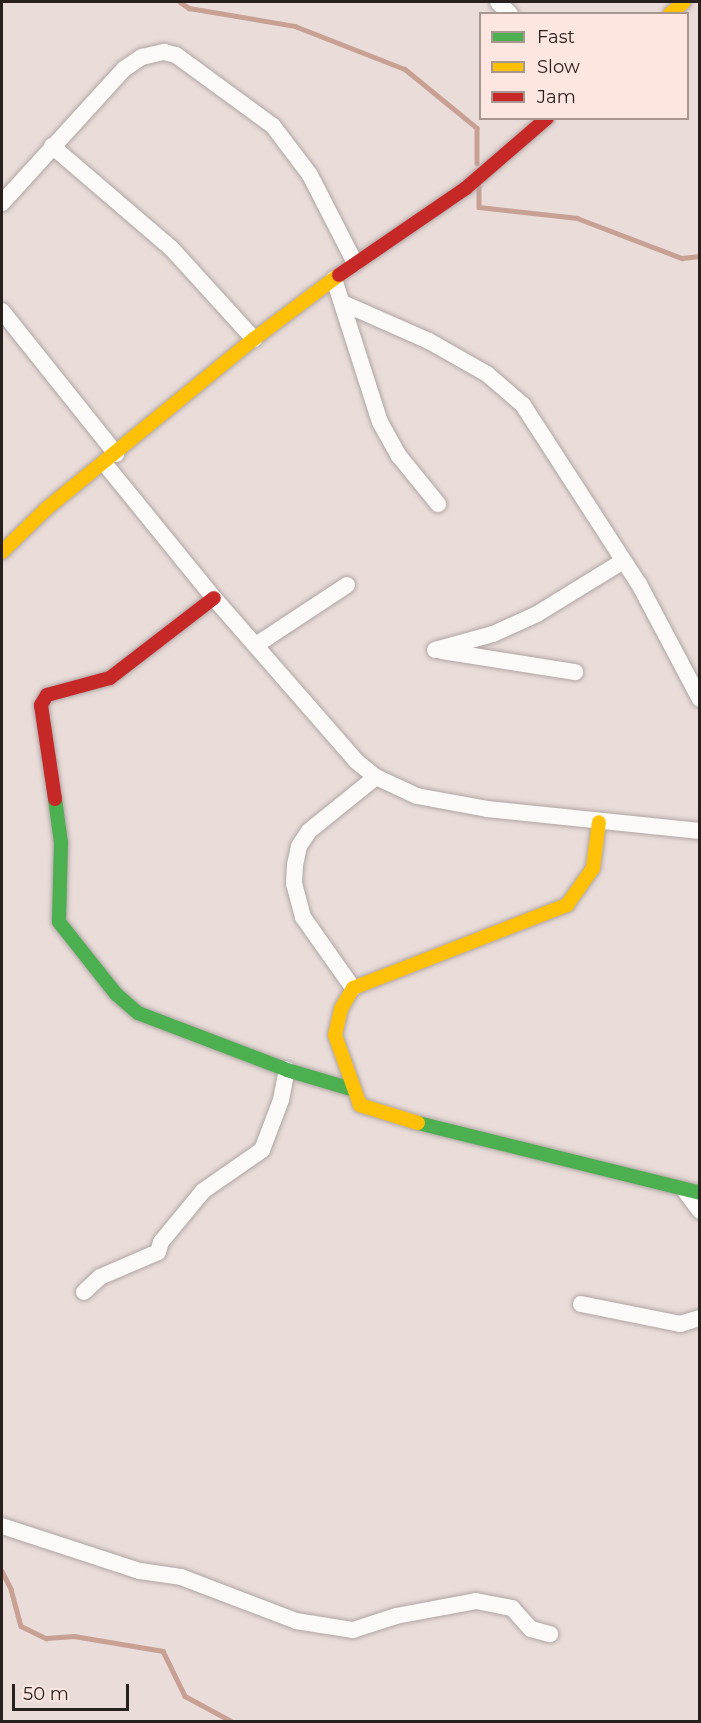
<!DOCTYPE html>
<html>
<head>
<meta charset="utf-8">
<style>
	body { margin:0 }
	#map { position:relative; width:701px; height:1723px; overflow:hidden; background:#e9dcd9; font-family:Montserrat,sans-serif }
	div>[style] { position:absolute }
	.stream>* { height:4.5px; margin:-2.25px; padding:0 2.25px; transform-origin:2.25px; border-radius:2.25px; background:#c8a094 }
	.roads { filter:drop-shadow(0 0 2px #afa5a3) drop-shadow(0 0 2px #afa5a3) }
	.street>* { height:16px; margin:-8px; padding:0 8px; transform-origin:8px; border-radius:8px; background:#fcfaf9 }
	.fast>* { height:14px; margin:-7px; padding:0 7px; transform-origin:7px; border-radius:7px; background:#4caf50 }
	.slow>* { height:14px; margin:-7px; padding:0 7px; transform-origin:7px; border-radius:7px; background:#ffc107 }
	.jam>* { height:14px; margin:-7px; padding:0 7px; transform-origin:7px; border-radius:7px; background:#c62828 }
	span { translate:-50% -50%; white-space:nowrap; text-align:center; line-height:1.15; -webkit-text-stroke:5px #fde6df; paint-order:stroke }
	.frame { position:absolute; inset:0; border:3px solid #28201d; pointer-events:none }
	.legend { position:absolute; left:479px; top:12px; width:210px; height:108px; box-sizing:border-box; background:#fde6df; border:2px solid #a89791; margin:0; padding:8px 10px; list-style:none; font-size:18px; color:#28201d }
	.legend li { display:flex; align-items:center; gap:12px; height:30px }
	.legend b { width:30px; border:2px solid #a89791 }
	.scale { position:absolute; left:12px; top:1684px; width:117px; height:27px; box-sizing:border-box; border:3px solid #28201d; border-top:0; padding-left:8px; font-size:18px; line-height:21px; white-space:nowrap; color:#28201d; -webkit-text-stroke:4px #fde6df; paint-order:stroke }
</style>
</head>
<body>
<div id="map">
	<div class="stream">
		<div style="left:180px;top:2px;width:11px;rotate:34deg"></div>
		<div style="left:189px;top:8px;width:108px;rotate:9.6deg"></div>
		<div style="left:295px;top:26px;width:118px;rotate:21.4deg"></div>
		<div style="left:405px;top:69px;width:93px;rotate:39.3deg"></div>
		<div style="left:477px;top:128px;width:35px;rotate:90deg"></div>
		<div style="left:479px;top:186px;width:21px;rotate:90deg"></div>
		<div style="left:479px;top:207px;width:99px;rotate:6.4deg"></div>
		<div style="left:577px;top:218px;width:112px;rotate:20.9deg"></div>
		<div style="left:682px;top:258px;width:18px;rotate:-6deg"></div>
		<div style="left:2px;top:1571px;width:20px;rotate:63deg"></div>
		<div style="left:11px;top:1589px;width:38px;rotate:75deg"></div>
		<div style="left:21px;top:1626px;width:28px;rotate:26deg"></div>
		<div style="left:46px;top:1638px;width:28px;rotate:-4deg"></div>
		<div style="left:74px;top:1636px;width:90px;rotate:9.6deg"></div>
		<div style="left:163px;top:1651px;width:50px;rotate:63.9deg"></div>
		<div style="left:185px;top:1696px;width:55px;rotate:28.4deg"></div>
	</div>
	<div class="roads">
		<div class="street">
			<div style="left:498px;top:2px;width:17px;rotate:45deg"></div>
			<div style="left:52px;top:146px;width:158px;rotate:40.6deg"></div>
			<div style="left:172px;top:249px;width:122px;rotate:47.7deg"></div>
			<div style="left:2px;top:203px;width:181px;rotate:-47.7deg"></div>
			<div style="left:124px;top:69px;width:22px;rotate:-34deg"></div>
			<div style="left:142px;top:57px;width:23px;rotate:-13deg"></div>
			<div style="left:164px;top:52px;width:12px;rotate:14deg"></div>
			<div style="left:176px;top:55px;width:120px;rotate:36.2deg"></div>
			<div style="left:273px;top:126px;width:61px;rotate:52.9deg"></div>
			<div style="left:310px;top:175px;width:99px;rotate:62.9deg"></div>
			<div style="left:334px;top:279px;width:150px;rotate:72.2deg"></div>
			<div style="left:380px;top:422px;width:39px;rotate:61deg"></div>
			<div style="left:399px;top:456px;width:62px;rotate:50.9deg"></div>
			<div style="left:345px;top:304px;width:92px;rotate:23.8deg"></div>
			<div style="left:429px;top:341px;width:67px;rotate:29.6deg"></div>
			<div style="left:487px;top:374px;width:48px;rotate:40.7deg"></div>
			<div style="left:523px;top:405px;width:213px;rotate:57.1deg"></div>
			<div style="left:639px;top:584px;width:130px;rotate:62.1deg"></div>
			<div style="left:2px;top:311px;width:183px;rotate:51.4deg"></div>
			<div style="left:105px;top:464px;width:173px;rotate:50.9deg"></div>
			<div style="left:214px;top:598px;width:216px;rotate:48.9deg"></div>
			<div style="left:356px;top:761px;width:26px;rotate:39deg"></div>
			<div style="left:376px;top:777px;width:45px;rotate:24.9deg"></div>
			<div style="left:417px;top:796px;width:71px;rotate:10.5deg"></div>
			<div style="left:487px;top:809px;width:214px;rotate:5.9deg"></div>
			<div style="left:256px;top:645px;width:109px;rotate:-33.4deg"></div>
			<div style="left:435px;top:650px;width:60px;rotate:-15.4deg"></div>
			<div style="left:493px;top:634px;width:48px;rotate:-24.4deg"></div>
			<div style="left:537px;top:614px;width:101px;rotate:-31.6deg"></div>
			<div style="left:442px;top:651px;width:135px;rotate:9deg"></div>
			<div style="left:353px;top:988px;width:87px;rotate:-125.2deg"></div>
			<div style="left:303px;top:917px;width:34px;rotate:-105deg"></div>
			<div style="left:294px;top:884px;width:19px;rotate:-87deg"></div>
			<div style="left:295px;top:865px;width:19px;rotate:-78deg"></div>
			<div style="left:299px;top:846px;width:18px;rotate:-56deg"></div>
			<div style="left:309px;top:831px;width:86px;rotate:-38.9deg"></div>
			<div style="left:685px;top:1191px;width:25px;rotate:53deg"></div>
			<div style="left:84px;top:1292px;width:22px;rotate:-43deg"></div>
			<div style="left:100px;top:1277px;width:63px;rotate:-23.3deg"></div>
			<div style="left:158px;top:1252px;width:10px;rotate:-73deg"></div>
			<div style="left:161px;top:1242px;width:66px;rotate:-50.5deg"></div>
			<div style="left:203px;top:1191px;width:72px;rotate:-34.8deg"></div>
			<div style="left:262px;top:1150px;width:53px;rotate:-69.2deg"></div>
			<div style="left:281px;top:1100px;width:31px;rotate:-79deg"></div>
			<div style="left:581px;top:1304px;width:101px;rotate:11.4deg"></div>
			<div style="left:680px;top:1324px;width:21px;rotate:-17deg"></div>
			<div style="left:2px;top:1526px;width:145px;rotate:18.1deg"></div>
			<div style="left:140px;top:1571px;width:41px;rotate:8.3deg"></div>
			<div style="left:181px;top:1577px;width:123px;rotate:20.9deg"></div>
			<div style="left:296px;top:1621px;width:58px;rotate:9deg"></div>
			<div style="left:353px;top:1630px;width:45px;rotate:-18deg"></div>
			<div style="left:396px;top:1616px;width:81px;rotate:-10.6deg"></div>
			<div style="left:476px;top:1601px;width:37px;rotate:11deg"></div>
			<div style="left:512px;top:1608px;width:28px;rotate:48deg"></div>
			<div style="left:531px;top:1629px;width:20px;rotate:15deg"></div>
		</div>
		<div class="fast">
			<div style="left:55px;top:799px;width:44px;rotate:82.2deg"></div>
			<div style="left:61px;top:843px;width:79px;rotate:91.5deg"></div>
			<div style="left:59px;top:922px;width:92px;rotate:51.6deg"></div>
			<div style="left:116px;top:994px;width:29px;rotate:41deg"></div>
			<div style="left:138px;top:1013px;width:160px;rotate:20.9deg"></div>
			<div style="left:287px;top:1070px;width:67px;rotate:16.5deg"></div>
			<div style="left:418px;top:1123px;width:291px;rotate:13.9deg"></div>
		</div>
		<div class="slow">
			<div style="left:670px;top:14px;width:18px;rotate:-41deg"></div>
			<div style="left:2px;top:552px;width:62px;rotate:-44.3deg"></div>
			<div style="left:46px;top:509px;width:269px;rotate:-39.3deg"></div>
			<div style="left:254px;top:339px;width:106px;rotate:-37deg"></div>
			<div style="left:418px;top:1123px;width:61px;rotate:-162.8deg"></div>
			<div style="left:360px;top:1105px;width:74px;rotate:-109.7deg"></div>
			<div style="left:335px;top:1035px;width:27px;rotate:-77deg"></div>
			<div style="left:341px;top:1009px;width:24px;rotate:-60deg"></div>
			<div style="left:353px;top:988px;width:230px;rotate:-21.2deg"></div>
			<div style="left:567px;top:905px;width:45px;rotate:-54.9deg"></div>
			<div style="left:593px;top:868px;width:46px;rotate:-82.6deg"></div>
		</div>
		<div class="jam">
			<div style="left:339px;top:275px;width:154px;rotate:-34.4deg"></div>
			<div style="left:466px;top:188px;width:107px;rotate:-40.8deg"></div>
			<div style="left:55px;top:799px;width:95px;rotate:-98.5deg"></div>
			<div style="left:41px;top:705px;width:12px;rotate:-59deg"></div>
			<div style="left:47px;top:695px;width:65px;rotate:-15.1deg"></div>
			<div style="left:110px;top:678px;width:131px;rotate:-37.6deg"></div>
		</div>
	</div>
	<div class="frame"></div>
	<ul class="legend">
	<li><b style="height:8px;background:#4caf50"></b>Fast</li>
	<li><b style="height:8px;background:#ffc107"></b>Slow</li>
	<li><b style="height:8px;background:#c62828"></b>Jam</li>
	</ul>
	<div class="scale">50 m</div>
</div>
</body>
</html>
